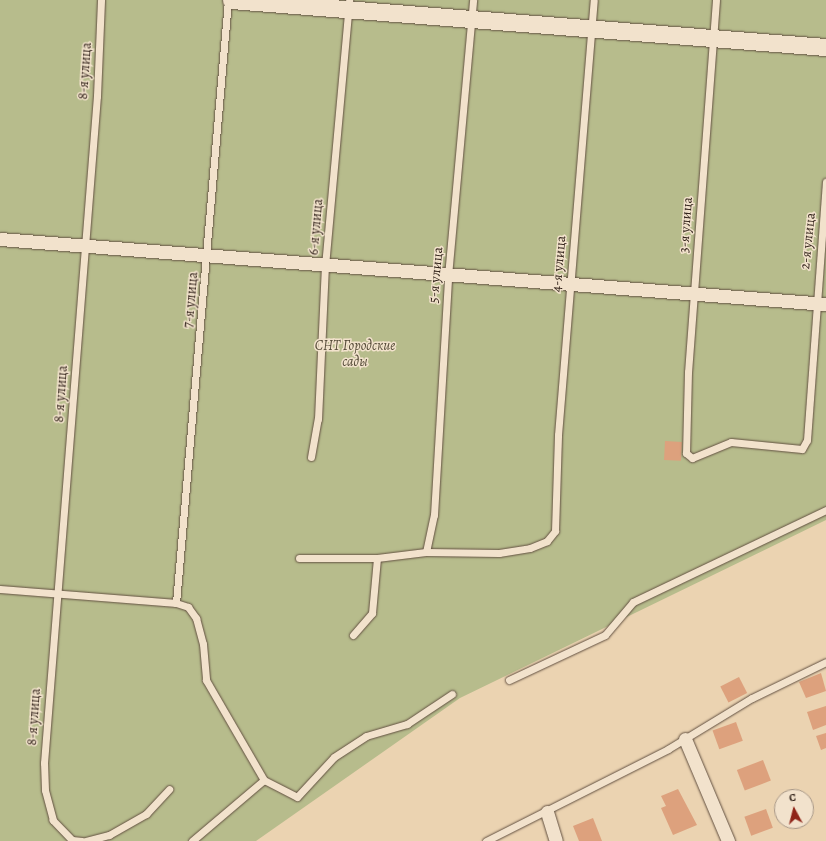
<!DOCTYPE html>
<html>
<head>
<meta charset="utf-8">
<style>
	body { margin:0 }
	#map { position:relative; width:826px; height:841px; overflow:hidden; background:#ebd3b1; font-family:Alegreya,serif }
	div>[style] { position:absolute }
	.green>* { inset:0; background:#b7bc8c }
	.building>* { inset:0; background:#dda17d; transform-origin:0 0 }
	.roads { filter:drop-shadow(0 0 1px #625041) drop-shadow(0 0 1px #625041) }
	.service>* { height:7px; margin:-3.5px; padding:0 3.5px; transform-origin:3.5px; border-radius:3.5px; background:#f2e2cc }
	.minor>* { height:13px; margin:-6.5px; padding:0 6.5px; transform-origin:6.5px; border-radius:6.5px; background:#f2e2cc }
	.tertiary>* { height:17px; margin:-8.5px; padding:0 8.5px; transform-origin:8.5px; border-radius:8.5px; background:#f2e2cc }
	span { translate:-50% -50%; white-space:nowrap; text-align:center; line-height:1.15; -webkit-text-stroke:3px #f2e2cc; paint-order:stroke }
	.street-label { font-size:14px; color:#34251c }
	.park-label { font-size:14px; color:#554b38; font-style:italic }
	.north { position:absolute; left:774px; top:789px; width:40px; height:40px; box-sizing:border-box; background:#f2e2cc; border:1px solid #a69686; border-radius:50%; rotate:353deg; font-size:11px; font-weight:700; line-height:16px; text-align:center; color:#34251c }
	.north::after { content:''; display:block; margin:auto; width:14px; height:18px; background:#8f2418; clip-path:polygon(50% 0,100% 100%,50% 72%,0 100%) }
</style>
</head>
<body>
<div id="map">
	<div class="green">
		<div style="clip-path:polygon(0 0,826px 0,826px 520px,460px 698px,256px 841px,0 841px)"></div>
	</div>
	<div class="building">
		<div style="left:665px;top:441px;width:17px;height:19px;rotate:3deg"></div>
		<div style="clip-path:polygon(821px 673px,826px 691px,806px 698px,799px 682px)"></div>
		<div style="left:739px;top:677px;width:18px;height:21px;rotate:63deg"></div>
		<div style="clip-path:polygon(826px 706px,826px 725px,813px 730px,807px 712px)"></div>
		<div style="left:736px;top:722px;width:20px;height:25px;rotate:70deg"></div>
		<div style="clip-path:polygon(826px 733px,826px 748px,821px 750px,816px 736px)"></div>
		<div style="left:763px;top:760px;width:22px;height:28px;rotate:69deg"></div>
		<div style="clip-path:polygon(678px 789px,697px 825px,673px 835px,661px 808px,666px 806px,661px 796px)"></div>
		<div style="left:766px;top:809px;width:20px;height:23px;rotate:70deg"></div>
		<div style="clip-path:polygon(593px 818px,602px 841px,579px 841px,573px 826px)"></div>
	</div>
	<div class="roads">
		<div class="service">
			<div style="left:716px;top:0;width:373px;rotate:94.3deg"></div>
			<div style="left:688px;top:372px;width:81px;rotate:91.4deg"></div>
			<div style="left:686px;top:453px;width:8px;rotate:40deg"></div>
			<div style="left:692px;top:458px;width:42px;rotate:-22.3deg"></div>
			<div style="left:731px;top:442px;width:71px;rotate:5.6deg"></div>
			<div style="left:802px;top:449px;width:10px;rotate:-61deg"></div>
			<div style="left:807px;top:440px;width:259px;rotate:-85.8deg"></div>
			<div style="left:311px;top:457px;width:39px;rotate:-80deg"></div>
			<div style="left:318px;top:419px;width:153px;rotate:-87.4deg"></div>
			<div style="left:325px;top:266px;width:267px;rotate:-84.8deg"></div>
			<div style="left:426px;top:552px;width:38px;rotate:-78deg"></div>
			<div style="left:434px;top:515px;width:239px;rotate:-86.6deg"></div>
			<div style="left:448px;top:276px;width:277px;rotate:-84.8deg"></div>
			<div style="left:299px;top:558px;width:78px"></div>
			<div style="left:0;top:589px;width:177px;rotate:4.5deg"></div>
			<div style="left:176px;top:603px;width:13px;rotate:18deg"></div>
			<div style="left:188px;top:607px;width:14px;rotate:54deg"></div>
			<div style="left:196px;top:618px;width:27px;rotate:75deg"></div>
			<div style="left:203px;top:644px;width:36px;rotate:85deg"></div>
			<div style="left:206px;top:680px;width:116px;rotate:59.9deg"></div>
			<div style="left:176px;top:603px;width:605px;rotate:-85.07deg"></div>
			<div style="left:353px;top:635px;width:29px;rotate:-49deg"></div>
			<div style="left:372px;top:613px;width:55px;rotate:-84.8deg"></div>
			<div style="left:377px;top:558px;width:49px;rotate:-7deg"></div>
			<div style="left:426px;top:552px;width:73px;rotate:0.8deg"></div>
			<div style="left:499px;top:553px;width:31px;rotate:-9deg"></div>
			<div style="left:530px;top:548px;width:18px;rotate:-22deg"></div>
			<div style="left:547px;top:541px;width:13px;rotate:-51deg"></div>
			<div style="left:555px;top:531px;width:96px;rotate:-88.2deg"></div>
			<div style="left:558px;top:435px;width:436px;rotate:-85.3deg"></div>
			<div style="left:509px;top:680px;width:106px;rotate:-25.1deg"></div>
			<div style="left:605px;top:635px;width:43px;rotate:-49.7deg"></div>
			<div style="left:633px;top:602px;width:214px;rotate:-25.5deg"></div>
			<div style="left:82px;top:841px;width:10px;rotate:-174deg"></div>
			<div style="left:72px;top:840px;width:28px;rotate:-134deg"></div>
			<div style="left:53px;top:820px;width:31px;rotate:-105deg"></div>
			<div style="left:45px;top:790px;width:27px;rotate:-92deg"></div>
			<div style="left:44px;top:763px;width:669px;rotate:-85.46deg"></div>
			<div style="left:97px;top:96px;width:96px;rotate:-87.6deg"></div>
			<div style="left:86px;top:841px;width:24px;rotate:-15deg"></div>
			<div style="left:109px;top:835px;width:43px;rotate:-29.6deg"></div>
			<div style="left:146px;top:814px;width:34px;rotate:-47deg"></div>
			<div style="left:192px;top:841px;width:94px;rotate:-40.3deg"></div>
			<div style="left:264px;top:780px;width:37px;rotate:27deg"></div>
			<div style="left:297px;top:797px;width:54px;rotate:-47.2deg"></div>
			<div style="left:334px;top:757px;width:38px;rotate:-33deg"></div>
			<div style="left:366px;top:736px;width:43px;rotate:-16.3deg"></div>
			<div style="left:407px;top:724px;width:54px;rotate:-33.7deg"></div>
			<div style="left:486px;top:841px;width:204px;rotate:-26.8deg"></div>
			<div style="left:668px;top:749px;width:98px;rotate:-31.3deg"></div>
			<div style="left:752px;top:698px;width:82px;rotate:-25.9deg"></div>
		</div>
		<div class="minor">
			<div style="left:0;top:239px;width:829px;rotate:4.5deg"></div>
			<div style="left:685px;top:739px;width:111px;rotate:67.1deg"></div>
			<div style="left:547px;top:812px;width:30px;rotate:73deg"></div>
		</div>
		<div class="tertiary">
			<div style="left:231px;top:0;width:597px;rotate:4.52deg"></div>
		</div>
	</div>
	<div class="street-label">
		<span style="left:85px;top:71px;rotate:-86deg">8-я улица</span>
		<span style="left:686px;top:225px;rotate:-86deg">3-я улица</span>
		<span style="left:316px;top:227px;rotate:-85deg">6-я улица</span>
		<span style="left:808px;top:241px;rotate:-84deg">2-я улица</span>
		<span style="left:559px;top:264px;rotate:-85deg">4-я улица</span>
		<span style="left:436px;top:275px;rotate:-85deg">5-я улица</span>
		<span style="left:191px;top:300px;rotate:-85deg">7-я улица</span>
		<span style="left:61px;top:394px;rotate:-86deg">8-я улица</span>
		<span style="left:34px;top:717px;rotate:-86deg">8-я улица</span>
	</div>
	<div class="park-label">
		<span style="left:355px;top:354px">СНТ Городские<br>сады</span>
	</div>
	<div class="north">С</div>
</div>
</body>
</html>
